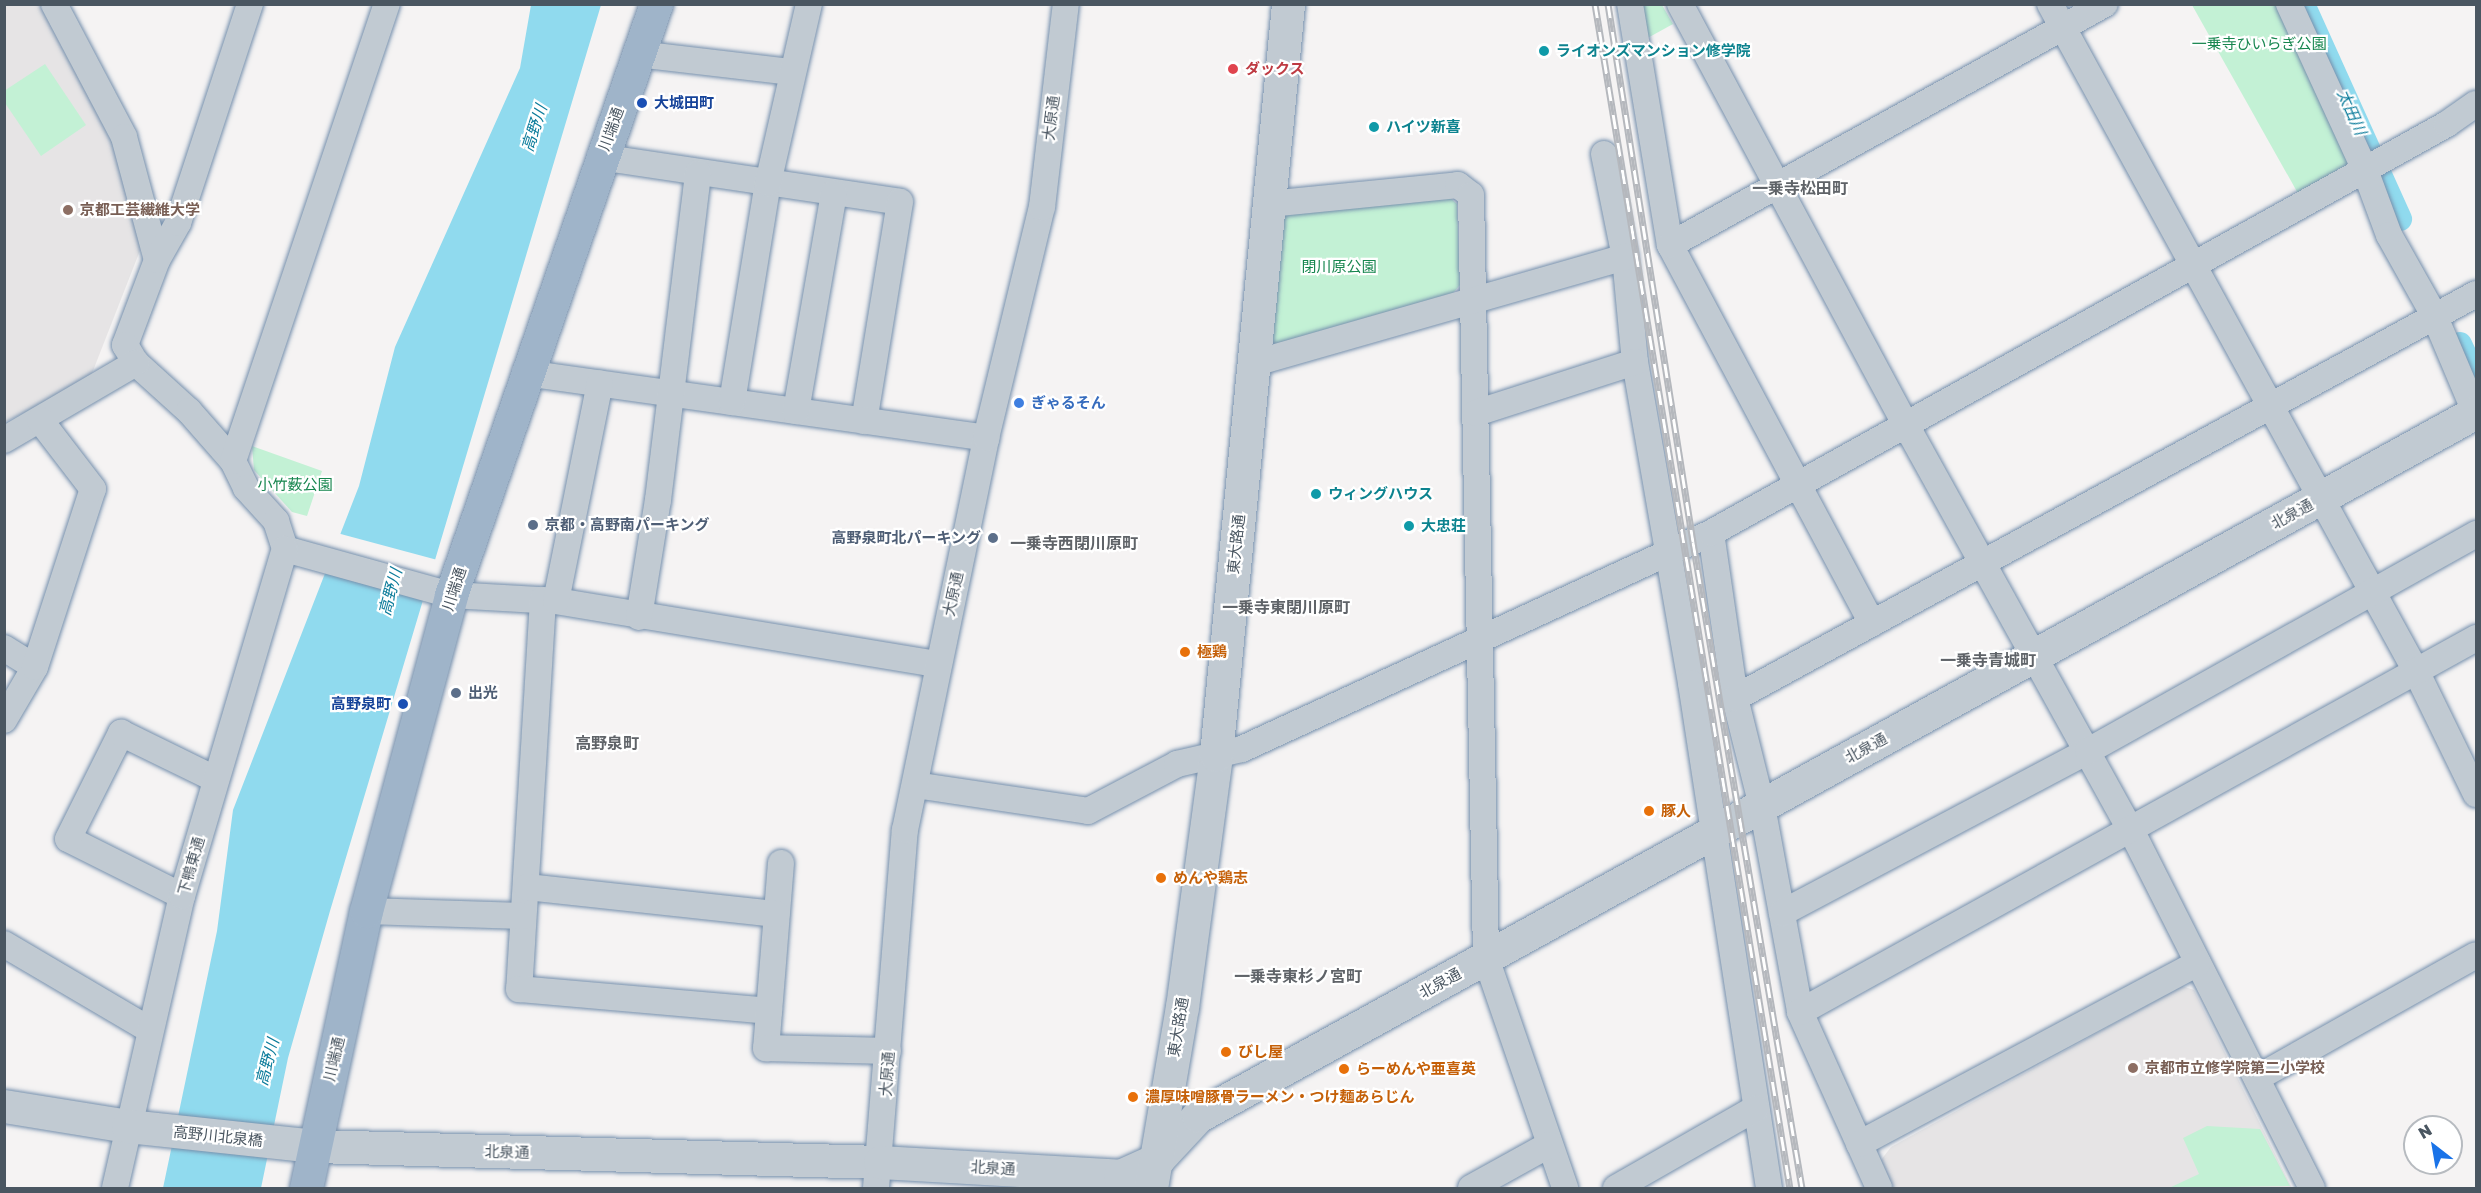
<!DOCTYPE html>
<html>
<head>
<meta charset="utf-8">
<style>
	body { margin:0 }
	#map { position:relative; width:2481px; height:1193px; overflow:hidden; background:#f5f3f3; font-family:"Golos Text","Noto Sans JP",sans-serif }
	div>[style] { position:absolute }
	.education>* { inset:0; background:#e6e4e5 }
	.green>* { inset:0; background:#c3f1d5 }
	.water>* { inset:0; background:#90daee }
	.pier>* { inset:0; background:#f5f3f3; transform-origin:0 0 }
	.canal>* { height:24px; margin:-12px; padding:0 12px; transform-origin:12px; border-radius:12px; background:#90daee }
	.roads { filter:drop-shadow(0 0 2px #7690ad) drop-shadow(0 0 2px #7690ad) }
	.minor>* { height:26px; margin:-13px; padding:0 13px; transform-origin:13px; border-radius:13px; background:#c1cad2 }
	.tertiary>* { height:33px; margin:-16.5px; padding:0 16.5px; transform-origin:16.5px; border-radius:16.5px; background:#c1cad2 }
	.trunk>* { height:33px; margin:-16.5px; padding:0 16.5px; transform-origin:16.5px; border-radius:16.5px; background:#9fb4c9 }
	.rail>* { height:7px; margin-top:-3.5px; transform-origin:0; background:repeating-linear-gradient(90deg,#fff 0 14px,#b5b8bd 0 28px); box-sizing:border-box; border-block:2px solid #b5b8bd }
	.dots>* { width:16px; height:16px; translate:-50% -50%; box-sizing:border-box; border:3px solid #fff; border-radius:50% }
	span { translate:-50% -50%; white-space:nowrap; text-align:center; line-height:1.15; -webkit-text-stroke:4.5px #fff; paint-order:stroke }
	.park-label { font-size:15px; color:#17864f }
	.culture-label { font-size:15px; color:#0d838f; font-weight:700 }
	.left { translate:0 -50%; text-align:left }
	.health-label { font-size:15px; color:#be3a42; font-weight:700 }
	.transit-label { font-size:15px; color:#164399; font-weight:700 }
	.right { translate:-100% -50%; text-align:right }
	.street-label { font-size:15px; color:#4a5661 }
	.education-label { font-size:15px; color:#785e54; font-weight:700 }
	.shop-label { font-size:15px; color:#366cbe; font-weight:700 }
	.service-label { font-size:15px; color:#4e5e75; font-weight:700 }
	.food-label { font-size:15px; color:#c56008; font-weight:700 }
	.water-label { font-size:16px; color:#0c7c9b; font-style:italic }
	.neighbourhood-label { font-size:16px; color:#5f6368; font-weight:700 }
	.frame { position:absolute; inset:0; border:6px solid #4a5661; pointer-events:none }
	.north { position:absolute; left:2403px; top:1115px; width:60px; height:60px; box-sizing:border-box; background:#fff; border:2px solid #b7bbc0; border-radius:50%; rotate:329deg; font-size:16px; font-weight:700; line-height:24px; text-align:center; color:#4a5661 }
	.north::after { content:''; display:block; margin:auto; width:21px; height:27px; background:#1a73e8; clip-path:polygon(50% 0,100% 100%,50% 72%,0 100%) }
</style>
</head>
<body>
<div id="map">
	<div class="education">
		<div style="clip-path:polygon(5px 5px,43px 5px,103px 108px,141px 248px,89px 381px,5px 422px)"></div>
		<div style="clip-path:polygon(2182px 986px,2194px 990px,2292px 1188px,1893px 1188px,1881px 1160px,1891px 1147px)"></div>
	</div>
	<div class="green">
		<div style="clip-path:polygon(1640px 5px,1662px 5px,1673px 24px,1644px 40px)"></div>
		<div style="clip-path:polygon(2192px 5px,2284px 5px,2355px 166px,2300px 197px)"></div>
		<div style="clip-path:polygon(45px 64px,86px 125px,41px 156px,5px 103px,4px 91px)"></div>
		<div style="clip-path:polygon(1446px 194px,1457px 204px,1460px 285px,1447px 300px,1278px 348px,1269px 339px,1280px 219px,1290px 211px)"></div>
		<div style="clip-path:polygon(252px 446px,322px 471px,307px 516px,292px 512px,254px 470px)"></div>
		<div style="clip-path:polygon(2207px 1126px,2260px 1129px,2290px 1186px,2169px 1188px,2199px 1174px,2183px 1138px)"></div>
	</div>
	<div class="water">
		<div style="clip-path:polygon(531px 5px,601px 5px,330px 911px,288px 1058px,261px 1188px,163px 1188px,217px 931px,233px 810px,359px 486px,395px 347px,520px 68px)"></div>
	</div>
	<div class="pier">
		<div style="left:337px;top:533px;width:104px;height:42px;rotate:15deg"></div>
	</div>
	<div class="canal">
		<div style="left:2303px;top:4px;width:236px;rotate:65.7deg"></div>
		<div style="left:2460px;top:344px;width:38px;rotate:65deg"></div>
	</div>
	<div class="roads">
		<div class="minor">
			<div style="left:54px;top:4px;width:150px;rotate:62.2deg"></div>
			<div style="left:124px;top:137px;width:127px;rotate:75deg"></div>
			<div style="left:157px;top:260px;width:91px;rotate:110.6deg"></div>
			<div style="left:125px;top:345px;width:21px;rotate:59deg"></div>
			<div style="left:136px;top:363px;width:72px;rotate:42.2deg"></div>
			<div style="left:189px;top:411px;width:67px;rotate:48.7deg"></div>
			<div style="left:233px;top:461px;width:30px;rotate:64deg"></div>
			<div style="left:246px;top:488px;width:45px;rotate:47.7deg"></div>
			<div style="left:276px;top:521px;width:29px;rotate:72deg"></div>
			<div style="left:1630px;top:4px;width:244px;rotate:80.6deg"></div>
			<div style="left:1670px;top:245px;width:429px;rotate:61.9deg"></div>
			<div style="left:1680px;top:4px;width:478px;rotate:61.8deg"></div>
			<div style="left:1906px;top:425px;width:466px;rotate:61deg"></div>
			<div style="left:2132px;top:832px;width:399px;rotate:63.2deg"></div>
			<div style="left:2050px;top:4px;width:761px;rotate:61.25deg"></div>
			<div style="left:2416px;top:671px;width:137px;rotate:64deg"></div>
			<div style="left:2289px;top:4px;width:183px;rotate:65.4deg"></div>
			<div style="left:2365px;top:170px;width:69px;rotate:69.7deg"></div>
			<div style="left:2389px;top:235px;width:94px;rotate:60.7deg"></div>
			<div style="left:2435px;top:317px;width:105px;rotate:67.1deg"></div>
			<div style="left:638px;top:54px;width:155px;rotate:6.7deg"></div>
			<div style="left:1604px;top:154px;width:105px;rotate:78.5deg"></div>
			<div style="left:1625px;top:257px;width:105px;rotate:84.6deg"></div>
			<div style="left:1635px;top:362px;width:326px;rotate:80.1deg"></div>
			<div style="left:1691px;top:683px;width:511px;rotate:81.22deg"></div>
			<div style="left:600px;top:157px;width:303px;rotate:8.5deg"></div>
			<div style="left:900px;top:202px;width:222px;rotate:99.3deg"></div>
			<div style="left:1269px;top:204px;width:190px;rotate:-5.7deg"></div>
			<div style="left:1458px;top:185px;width:16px;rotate:38deg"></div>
			<div style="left:1471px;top:195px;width:763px;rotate:88.87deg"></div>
			<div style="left:1486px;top:958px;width:243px;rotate:71deg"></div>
			<div style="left:1670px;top:245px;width:497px;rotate:-29deg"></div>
			<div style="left:157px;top:260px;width:43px;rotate:-60.4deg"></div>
			<div style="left:178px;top:223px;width:231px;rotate:-71.8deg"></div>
			<div style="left:1255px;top:363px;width:385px;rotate:-16deg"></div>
			<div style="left:525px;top:373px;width:466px;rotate:8deg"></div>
			<div style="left:732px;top:402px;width:222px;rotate:-80.7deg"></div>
			<div style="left:768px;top:183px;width:184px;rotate:-77.1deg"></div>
			<div style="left:796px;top:411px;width:221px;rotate:-80.1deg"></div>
			<div style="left:1476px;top:413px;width:167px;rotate:-17.8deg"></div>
			<div style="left:4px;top:440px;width:153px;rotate:-30.3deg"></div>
			<div style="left:233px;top:461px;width:482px;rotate:-71.4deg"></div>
			<div style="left:1711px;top:533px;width:167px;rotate:81.7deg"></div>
			<div style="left:1735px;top:698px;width:111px;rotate:76deg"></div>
			<div style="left:1762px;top:806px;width:209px;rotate:79.5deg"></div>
			<div style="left:1800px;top:1012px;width:193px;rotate:65.8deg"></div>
			<div style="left:285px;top:549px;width:172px;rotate:15.5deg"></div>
			<div style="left:451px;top:595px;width:105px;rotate:3.3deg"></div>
			<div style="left:556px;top:601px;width:387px;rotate:9.4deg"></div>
			<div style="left:543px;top:600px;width:390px;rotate:93.5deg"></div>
			<div style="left:519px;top:989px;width:251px;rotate:5deg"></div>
			<div style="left:556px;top:601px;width:222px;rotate:-78.6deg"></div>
			<div style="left:639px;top:617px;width:119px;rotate:-80.8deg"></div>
			<div style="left:658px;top:500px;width:329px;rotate:-83deg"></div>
			<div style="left:4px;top:648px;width:36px;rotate:32deg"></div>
			<div style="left:1735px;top:698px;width:844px;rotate:-28.6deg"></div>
			<div style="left:4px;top:720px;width:61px;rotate:-59.7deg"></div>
			<div style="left:35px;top:667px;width:187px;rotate:-72deg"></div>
			<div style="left:93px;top:489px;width:87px;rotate:-127.5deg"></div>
			<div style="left:915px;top:785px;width:175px;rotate:8.5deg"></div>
			<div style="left:1088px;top:811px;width:101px;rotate:-27.8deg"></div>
			<div style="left:1177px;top:764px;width:67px;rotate:-13deg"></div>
			<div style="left:1242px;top:749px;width:516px;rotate:-24.73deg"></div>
			<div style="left:1711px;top:533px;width:842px;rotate:-29.06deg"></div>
			<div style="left:2447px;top:124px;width:35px;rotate:-35deg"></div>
			<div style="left:781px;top:863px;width:186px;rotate:94.6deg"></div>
			<div style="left:766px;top:1048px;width:122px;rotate:1.4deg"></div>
			<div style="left:527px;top:887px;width:251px;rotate:6.2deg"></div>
			<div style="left:182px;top:896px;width:127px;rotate:-153.4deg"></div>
			<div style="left:68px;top:839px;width:119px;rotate:-63.4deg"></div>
			<div style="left:121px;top:733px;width:105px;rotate:26.1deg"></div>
			<div style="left:366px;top:911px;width:157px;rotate:1.8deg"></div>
			<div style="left:1782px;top:913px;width:346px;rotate:-27.9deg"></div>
			<div style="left:2088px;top:751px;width:445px;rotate:-29.2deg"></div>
			<div style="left:4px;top:944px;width:169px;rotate:30.5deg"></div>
			<div style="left:1800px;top:1012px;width:773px;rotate:-28.95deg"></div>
			<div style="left:2257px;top:1078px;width:251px;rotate:-29.3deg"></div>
			<div style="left:1859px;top:1144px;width:384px;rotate:-28.1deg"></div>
			<div style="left:115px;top:1188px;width:300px;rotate:-77.1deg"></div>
			<div style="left:182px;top:896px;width:362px;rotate:-73.5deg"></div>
			<div style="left:876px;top:1188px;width:359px;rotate:-85.4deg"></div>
			<div style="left:905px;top:830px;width:400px;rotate:-78.3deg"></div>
			<div style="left:986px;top:438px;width:238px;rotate:-76.4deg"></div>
			<div style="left:1042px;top:207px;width:204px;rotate:-83.3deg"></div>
			<div style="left:1471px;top:1188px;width:89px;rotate:-28.9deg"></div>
			<div style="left:1616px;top:1188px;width:161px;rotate:-29.7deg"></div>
		</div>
		<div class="tertiary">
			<div style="left:4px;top:1106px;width:126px;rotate:9.2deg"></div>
			<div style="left:128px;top:1126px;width:188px;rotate:6.1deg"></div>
			<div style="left:315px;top:1146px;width:565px;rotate:1.62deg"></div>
			<div style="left:880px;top:1162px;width:240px;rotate:3.3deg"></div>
			<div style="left:1120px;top:1176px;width:42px;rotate:-24.1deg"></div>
			<div style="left:1158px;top:1159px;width:59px;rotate:-47.1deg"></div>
			<div style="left:1198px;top:1116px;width:1459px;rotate:-28.85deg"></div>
			<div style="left:1151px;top:1188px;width:184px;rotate:-80.3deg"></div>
			<div style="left:1182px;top:1007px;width:254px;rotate:-82.3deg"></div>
			<div style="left:1216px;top:755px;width:754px;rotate:-84.52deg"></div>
		</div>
		<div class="trunk">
			<div style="left:306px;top:1188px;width:283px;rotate:-77.8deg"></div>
			<div style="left:366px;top:911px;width:327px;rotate:-74.9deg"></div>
			<div style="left:451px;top:595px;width:626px;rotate:-70.87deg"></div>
		</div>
	</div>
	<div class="rail">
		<div style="left:1595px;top:4px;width:1200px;rotate:80.65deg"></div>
		<div style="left:1608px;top:4px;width:545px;rotate:81.02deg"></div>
		<div style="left:1693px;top:542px;width:655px;rotate:80.42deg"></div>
	</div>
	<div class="dots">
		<div style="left:1544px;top:51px;background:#0f9aa8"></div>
		<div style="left:1233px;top:69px;background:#e0444e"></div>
		<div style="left:642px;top:103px;background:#1a4fb4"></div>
		<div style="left:1374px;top:127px;background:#0f9aa8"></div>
		<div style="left:68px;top:210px;background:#8d6e63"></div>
		<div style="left:1019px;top:403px;background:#3f7fe0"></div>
		<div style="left:1316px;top:494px;background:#0f9aa8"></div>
		<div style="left:533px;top:525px;background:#5c6f8a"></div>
		<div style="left:1409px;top:526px;background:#0f9aa8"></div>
		<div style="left:993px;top:538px;background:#5c6f8a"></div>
		<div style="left:1185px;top:652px;background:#e8710a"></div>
		<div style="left:456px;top:693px;background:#5c6f8a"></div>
		<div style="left:403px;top:704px;background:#1a4fb4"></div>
		<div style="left:1649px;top:811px;background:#e8710a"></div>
		<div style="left:1161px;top:878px;background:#e8710a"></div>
		<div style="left:1226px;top:1052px;background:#e8710a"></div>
		<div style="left:2133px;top:1068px;background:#8d6e63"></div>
		<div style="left:1344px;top:1069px;background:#e8710a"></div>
		<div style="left:1133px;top:1097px;background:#e8710a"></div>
	</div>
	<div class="park-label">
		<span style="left:2259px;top:44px">一乗寺ひいらぎ公園</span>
		<span style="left:1339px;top:267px">閉川原公園</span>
		<span style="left:295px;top:485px">小竹薮公園</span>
	</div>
	<div class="culture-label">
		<span class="left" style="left:1556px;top:51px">ライオンズマンション修学院</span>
		<span class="left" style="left:1386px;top:127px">ハイツ新喜</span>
		<span class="left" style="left:1328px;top:494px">ウィングハウス</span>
		<span class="left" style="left:1421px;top:526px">大忠荘</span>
	</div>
	<div class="health-label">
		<span class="left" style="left:1245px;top:69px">ダックス</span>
	</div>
	<div class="transit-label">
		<span class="left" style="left:654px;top:103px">大城田町</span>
		<span class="right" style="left:391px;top:704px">高野泉町</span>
	</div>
	<div class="street-label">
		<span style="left:1051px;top:118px;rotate:-83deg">大原通</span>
		<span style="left:611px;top:129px;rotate:-70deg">川端通</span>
		<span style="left:2292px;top:514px;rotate:-29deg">北泉通</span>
		<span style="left:1236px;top:544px;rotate:-84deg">東大路通</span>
		<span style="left:454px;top:589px;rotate:-72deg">川端通</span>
		<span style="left:953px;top:594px;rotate:-78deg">大原通</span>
		<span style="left:1866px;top:748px;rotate:-29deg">北泉通</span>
		<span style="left:191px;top:866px;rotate:-74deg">下鴨東通</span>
		<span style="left:1440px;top:983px;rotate:-29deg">北泉通</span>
		<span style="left:1178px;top:1027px;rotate:-81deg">東大路通</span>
		<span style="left:334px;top:1059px;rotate:-77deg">川端通</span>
		<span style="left:887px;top:1074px;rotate:-86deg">大原通</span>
		<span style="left:218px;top:1136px;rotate:6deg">高野川北泉橋</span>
		<span style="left:507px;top:1152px;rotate:1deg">北泉通</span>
		<span style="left:993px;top:1168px;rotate:3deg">北泉通</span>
	</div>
	<div class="education-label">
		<span class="left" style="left:80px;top:210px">京都工芸繊維大学</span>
		<span class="left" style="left:2145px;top:1068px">京都市立修学院第二小学校</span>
	</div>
	<div class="shop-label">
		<span class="left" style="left:1031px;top:403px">ぎゃるそん</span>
	</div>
	<div class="service-label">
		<span class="left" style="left:545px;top:525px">京都・高野南パーキング</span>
		<span class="right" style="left:981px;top:538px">高野泉町北パーキング</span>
		<span class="left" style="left:468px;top:693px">出光</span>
	</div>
	<div class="food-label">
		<span class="left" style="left:1197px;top:652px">極鶏</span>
		<span class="left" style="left:1661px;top:811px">豚人</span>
		<span class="left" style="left:1173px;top:878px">めんや鶏志</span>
		<span class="left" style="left:1238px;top:1052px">びし屋</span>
		<span class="left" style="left:1356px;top:1069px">らーめんや亜喜英</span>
		<span class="left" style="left:1145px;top:1097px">濃厚味噌豚骨ラーメン・つけ麺あらじん</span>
	</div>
	<div class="water-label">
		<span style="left:2352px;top:112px;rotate:66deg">太田川</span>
		<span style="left:534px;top:128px;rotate:-72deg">高野川</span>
		<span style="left:390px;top:592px;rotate:-75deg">高野川</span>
		<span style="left:267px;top:1062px;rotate:-75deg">高野川</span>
	</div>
	<div class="neighbourhood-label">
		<span style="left:1800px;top:188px">一乗寺松田町</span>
		<span style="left:1074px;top:543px">一乗寺西閉川原町</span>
		<span style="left:1286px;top:607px">一乗寺東閉川原町</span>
		<span style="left:1988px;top:660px">一乗寺青城町</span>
		<span style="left:607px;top:743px">高野泉町</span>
		<span style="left:1298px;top:976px">一乗寺東杉ノ宮町</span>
	</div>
	<div class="frame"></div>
	<div class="north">N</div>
</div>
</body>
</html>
